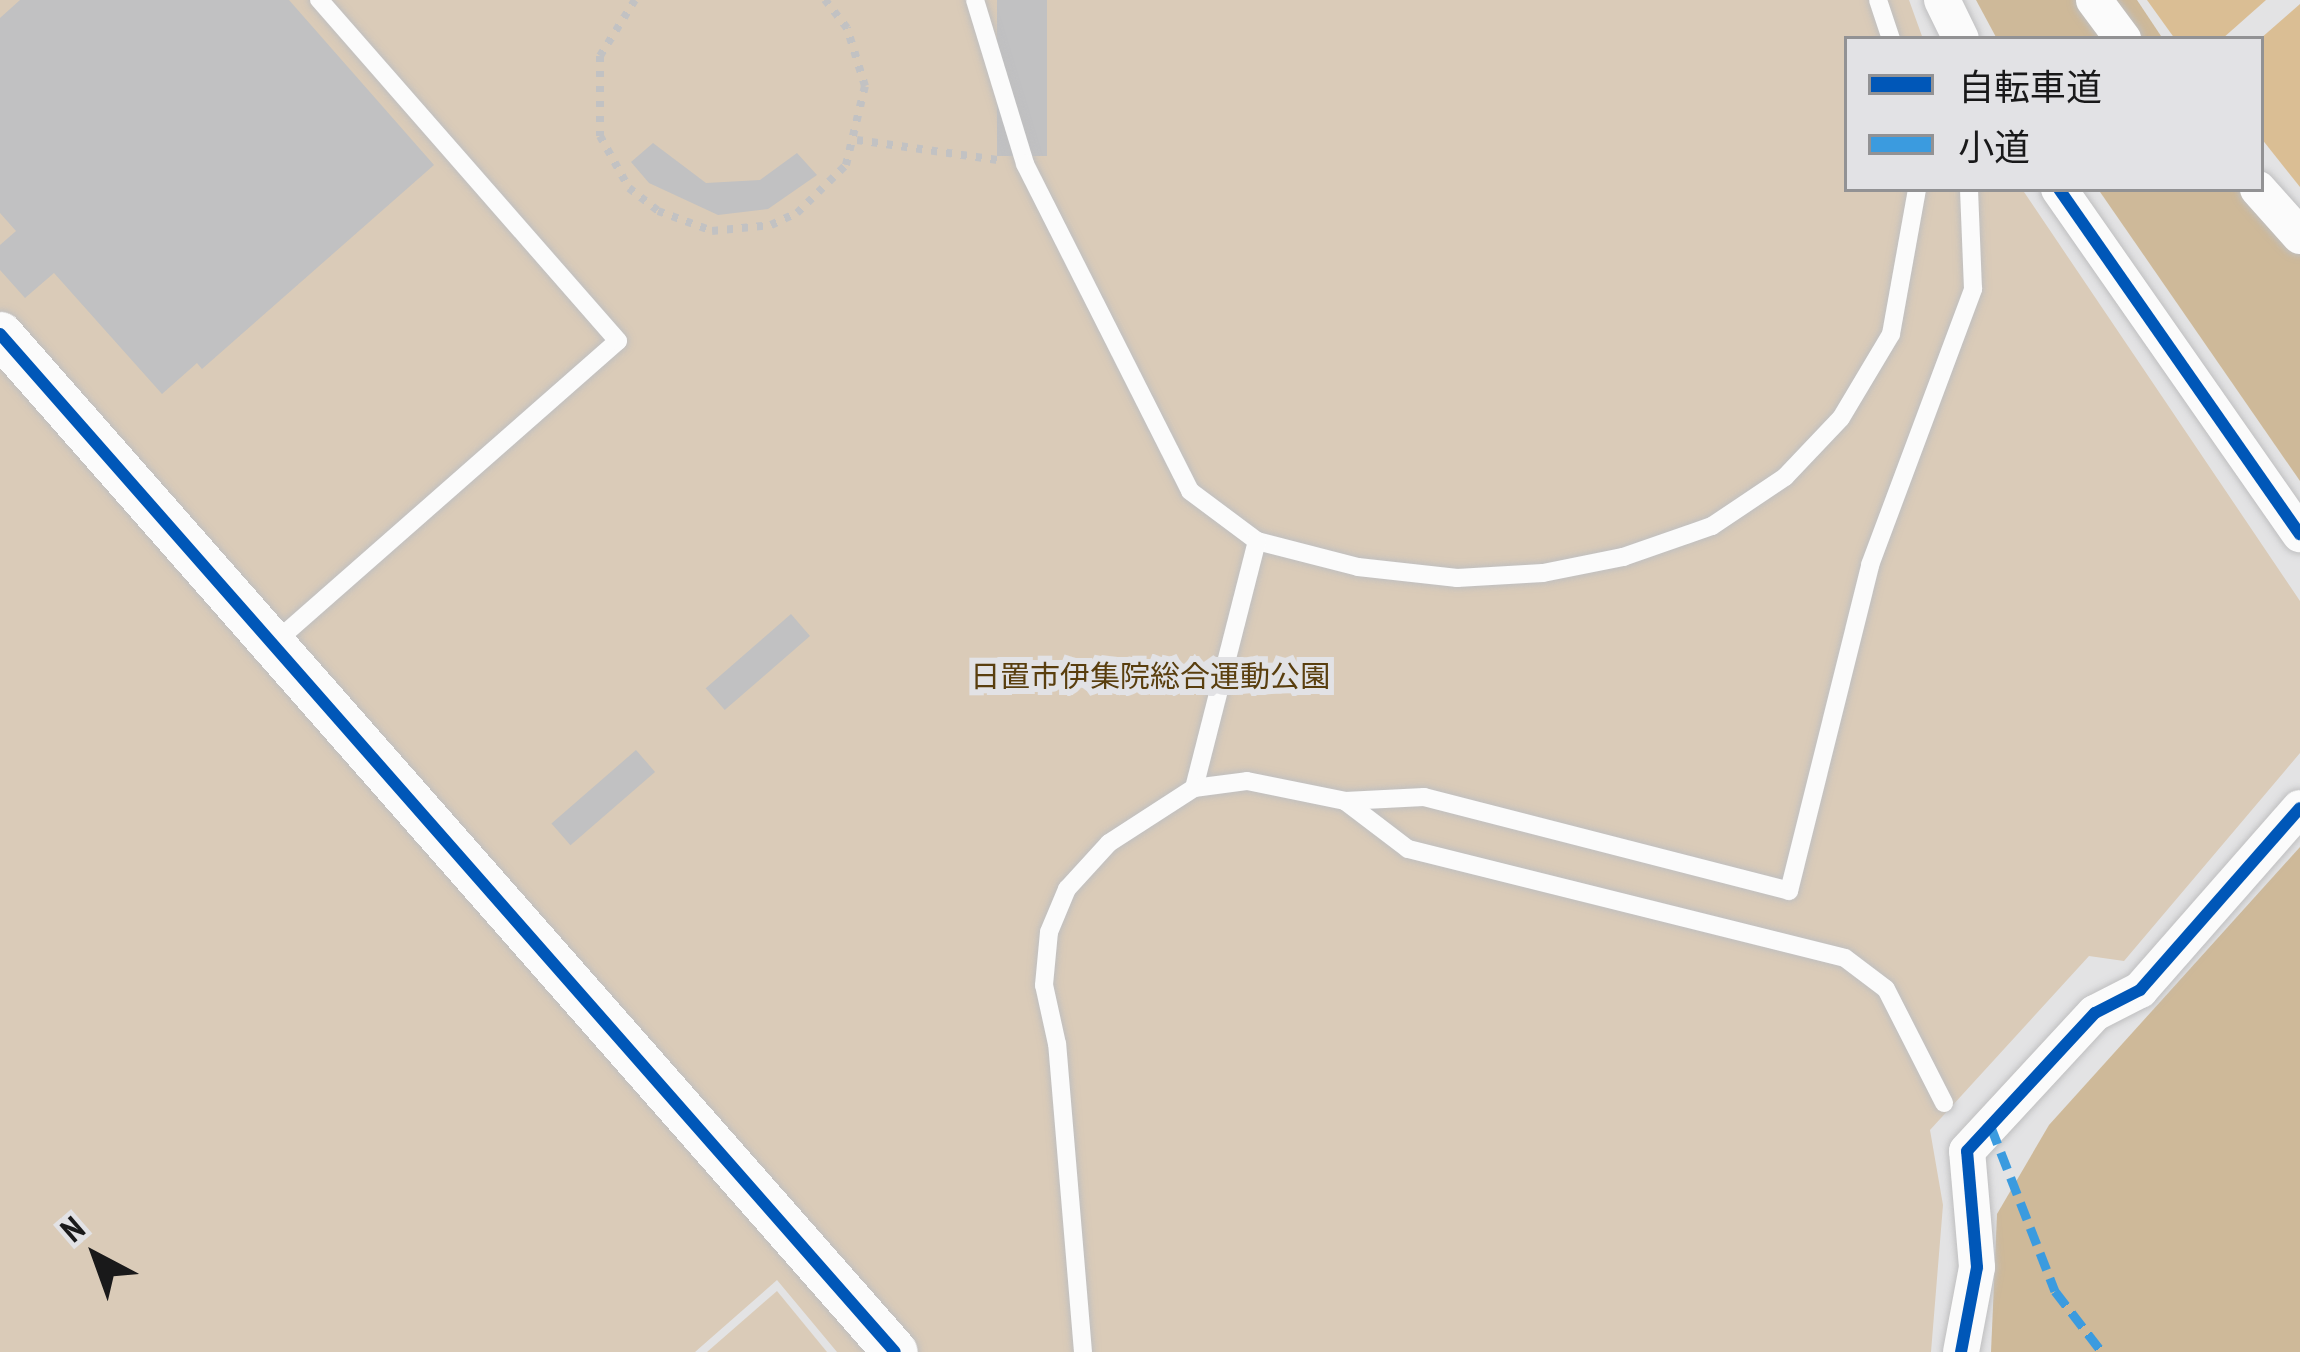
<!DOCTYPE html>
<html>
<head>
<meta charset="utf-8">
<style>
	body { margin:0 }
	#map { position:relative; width:2300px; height:1352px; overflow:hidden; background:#e3e3e4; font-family:"PT Sans Narrow","Noto Sans JP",sans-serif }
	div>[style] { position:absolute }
	.green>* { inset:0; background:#dacbb8 }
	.forest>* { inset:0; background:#ceb999 }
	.water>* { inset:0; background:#dabe94 }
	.building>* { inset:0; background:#c1c1c2; transform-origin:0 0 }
	.path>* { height:8px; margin-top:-4px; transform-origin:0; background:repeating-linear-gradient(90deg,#c2c2c3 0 6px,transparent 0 15px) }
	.roads { filter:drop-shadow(0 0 3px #bfbfc0) drop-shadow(0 0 3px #bfbfc0) }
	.service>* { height:18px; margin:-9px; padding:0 9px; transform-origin:9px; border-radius:9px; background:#fbfbfb }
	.minor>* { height:36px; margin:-18px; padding:0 18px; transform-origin:18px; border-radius:18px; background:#fbfbfb }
	.tertiary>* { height:45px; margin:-22.5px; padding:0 22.5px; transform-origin:22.5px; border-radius:22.5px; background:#fbfbfb }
	.quiet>* { height:9px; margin-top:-4.5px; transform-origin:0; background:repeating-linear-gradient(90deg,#3b9bdf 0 18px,transparent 0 27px) }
	.cycleway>* { height:12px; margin:-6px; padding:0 6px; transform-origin:6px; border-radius:6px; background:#0057b8 }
	span { translate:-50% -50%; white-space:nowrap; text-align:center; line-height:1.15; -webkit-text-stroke:12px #e2e2e5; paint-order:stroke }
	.park-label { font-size:30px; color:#593e0e }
	.legend { position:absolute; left:1844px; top:36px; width:420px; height:156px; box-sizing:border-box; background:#e2e2e5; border:3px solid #929294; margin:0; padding:15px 21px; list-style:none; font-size:36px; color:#19191a }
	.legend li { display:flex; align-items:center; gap:24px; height:60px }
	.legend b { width:60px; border:3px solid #929294 }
	.north { position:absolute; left:36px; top:1196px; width:120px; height:120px; -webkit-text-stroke:9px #e2e2e5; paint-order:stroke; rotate:319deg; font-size:33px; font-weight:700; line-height:48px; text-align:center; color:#19191a }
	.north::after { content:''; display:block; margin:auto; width:42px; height:54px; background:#19191a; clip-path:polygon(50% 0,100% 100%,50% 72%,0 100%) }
</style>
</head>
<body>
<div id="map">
	<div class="green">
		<div style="clip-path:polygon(0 0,1909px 0,1923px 39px,1847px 39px,1847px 189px,2022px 189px,2300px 601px,2300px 753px,2124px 961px,2089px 956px,1930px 1130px,1943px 1205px,1931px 1352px,837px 1352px,777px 1280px,695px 1352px,0 1352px)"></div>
		<div style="clip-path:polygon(777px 1291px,827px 1352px,707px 1352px)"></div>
	</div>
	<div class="forest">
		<div style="clip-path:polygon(1976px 0,2137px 0,2163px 39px,1997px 39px)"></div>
		<div style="clip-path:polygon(2098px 189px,2261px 189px,2300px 245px,2300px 481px)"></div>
		<div style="clip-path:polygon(2300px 847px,2300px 1352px,1991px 1352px,1997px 1214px,2049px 1125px)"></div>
	</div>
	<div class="water">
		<div style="clip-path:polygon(2147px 0,2266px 0,2222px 39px,2175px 39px)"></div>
		<div style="clip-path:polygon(2300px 4px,2300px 187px,2261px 138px,2260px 39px)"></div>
	</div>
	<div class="building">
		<div style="clip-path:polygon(20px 0,289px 0,434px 165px,202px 369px,197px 363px,162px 394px,54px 273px,25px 298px,0 270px,0 245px,16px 231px,0 213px,0 18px)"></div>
		<div style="left:997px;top:0;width:50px;height:156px"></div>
		<div style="clip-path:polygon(653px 143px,706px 183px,760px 180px,797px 153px,817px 175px,768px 209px,718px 215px,649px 183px,631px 162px)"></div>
		<div style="left:791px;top:614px;width:29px;height:113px;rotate:49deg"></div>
		<div style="left:636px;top:750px;width:29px;height:112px;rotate:49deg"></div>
	</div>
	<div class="path">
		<div style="left:635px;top:0;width:66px;rotate:122deg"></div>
		<div style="left:600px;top:56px;width:80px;rotate:90deg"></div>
		<div style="left:600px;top:136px;width:60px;rotate:60.9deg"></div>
		<div style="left:629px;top:188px;width:37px;rotate:38deg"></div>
		<div style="left:658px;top:211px;width:58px;rotate:20.3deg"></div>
		<div style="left:712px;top:231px;width:59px;rotate:-5.8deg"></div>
		<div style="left:771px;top:225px;width:29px;rotate:-25deg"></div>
		<div style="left:797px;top:213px;width:69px;rotate:-44.4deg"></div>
		<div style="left:846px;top:165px;width:81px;rotate:-76.5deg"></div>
		<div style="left:865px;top:86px;width:61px;rotate:-107.2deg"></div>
		<div style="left:847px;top:28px;width:36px;rotate:-128deg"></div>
		<div style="left:857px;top:140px;width:142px;rotate:8.1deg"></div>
	</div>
	<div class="roads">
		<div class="service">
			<div style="left:975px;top:0;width:171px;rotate:73deg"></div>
			<div style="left:1025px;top:164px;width:366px;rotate:63.2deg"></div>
			<div style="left:1190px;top:491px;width:84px;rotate:36.7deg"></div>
			<div style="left:1257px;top:541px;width:104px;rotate:14.4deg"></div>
			<div style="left:1358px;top:567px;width:100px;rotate:6.3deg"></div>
			<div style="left:1457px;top:578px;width:86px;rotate:-3.3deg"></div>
			<div style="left:1543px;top:573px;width:82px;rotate:-11.3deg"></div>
			<div style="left:1623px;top:557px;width:94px;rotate:-19.2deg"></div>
			<div style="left:1712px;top:526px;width:88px;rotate:-33.9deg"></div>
			<div style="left:1785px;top:477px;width:81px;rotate:-46.5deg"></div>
			<div style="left:1841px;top:418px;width:98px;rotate:-59.2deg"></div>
			<div style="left:1891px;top:334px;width:147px;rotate:-79.8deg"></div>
			<div style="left:1878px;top:0;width:41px;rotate:71.6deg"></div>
			<div style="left:273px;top:644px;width:459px;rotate:-41.3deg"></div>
			<div style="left:618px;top:341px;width:454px;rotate:-131.2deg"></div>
			<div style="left:1194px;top:788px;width:255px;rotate:-75.7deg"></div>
			<div style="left:1345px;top:801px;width:79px;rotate:-2.9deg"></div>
			<div style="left:1424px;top:797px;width:377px;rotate:14.4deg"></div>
			<div style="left:1789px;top:891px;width:336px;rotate:-76deg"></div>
			<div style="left:1870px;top:565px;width:295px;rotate:-69.5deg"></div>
			<div style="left:1973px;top:289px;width:100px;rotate:-92.3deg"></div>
			<div style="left:1083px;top:1352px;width:309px;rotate:-94.8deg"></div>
			<div style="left:1057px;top:1044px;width:60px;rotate:-102.4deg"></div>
			<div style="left:1044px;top:985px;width:53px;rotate:-84.6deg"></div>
			<div style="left:1049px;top:932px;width:47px;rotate:-67.3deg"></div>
			<div style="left:1067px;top:889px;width:62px;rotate:-47.6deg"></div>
			<div style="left:1109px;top:843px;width:101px;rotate:-32.9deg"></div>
			<div style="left:1194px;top:788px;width:53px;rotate:-7.5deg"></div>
			<div style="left:1247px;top:781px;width:100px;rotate:11.5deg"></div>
			<div style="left:1345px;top:801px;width:79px;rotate:37.3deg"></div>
			<div style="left:1408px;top:849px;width:450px;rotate:14deg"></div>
			<div style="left:1845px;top:958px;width:51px;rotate:37.1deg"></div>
			<div style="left:1886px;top:989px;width:128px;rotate:63deg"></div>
		</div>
		<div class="minor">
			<div style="left:1942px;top:0;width:43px;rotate:64deg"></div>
			<div style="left:2094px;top:0;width:49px;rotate:53.4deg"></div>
			<div style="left:2059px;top:189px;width:421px;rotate:55.1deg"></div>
			<div style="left:2258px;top:189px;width:63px;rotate:48.2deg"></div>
			<div style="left:1961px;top:1352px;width:86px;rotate:-79.3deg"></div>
			<div style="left:1977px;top:1267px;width:116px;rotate:-94.9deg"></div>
			<div style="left:1967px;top:1151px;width:188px;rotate:-47.2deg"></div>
			<div style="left:2095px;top:1013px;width:51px;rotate:-27.1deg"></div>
			<div style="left:2140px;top:990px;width:242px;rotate:-48.7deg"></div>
		</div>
		<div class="tertiary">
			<div style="left:0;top:334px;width:1355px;rotate:48.68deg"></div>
		</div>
	</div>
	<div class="quiet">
		<div style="left:1991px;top:1127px;width:176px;rotate:68.7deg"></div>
		<div style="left:2055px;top:1291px;width:77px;rotate:52.4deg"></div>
	</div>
	<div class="cycleway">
		<div style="left:2059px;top:189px;width:421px;rotate:55.1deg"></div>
		<div style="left:0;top:334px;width:1355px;rotate:48.68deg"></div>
		<div style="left:1961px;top:1352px;width:86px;rotate:-79.3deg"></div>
		<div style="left:1977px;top:1267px;width:116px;rotate:-94.9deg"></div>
		<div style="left:1967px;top:1151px;width:188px;rotate:-47.2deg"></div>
		<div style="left:2095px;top:1013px;width:51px;rotate:-27.1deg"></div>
		<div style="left:2140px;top:990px;width:242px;rotate:-48.7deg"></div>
	</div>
	<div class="park-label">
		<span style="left:1150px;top:676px">日置市伊集院総合運動公園</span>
	</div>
	<ul class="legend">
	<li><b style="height:15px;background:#0057b8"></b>自転車道</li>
	<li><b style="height:15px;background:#3b9bdf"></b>小道</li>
	</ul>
	<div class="north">N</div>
</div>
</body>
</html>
